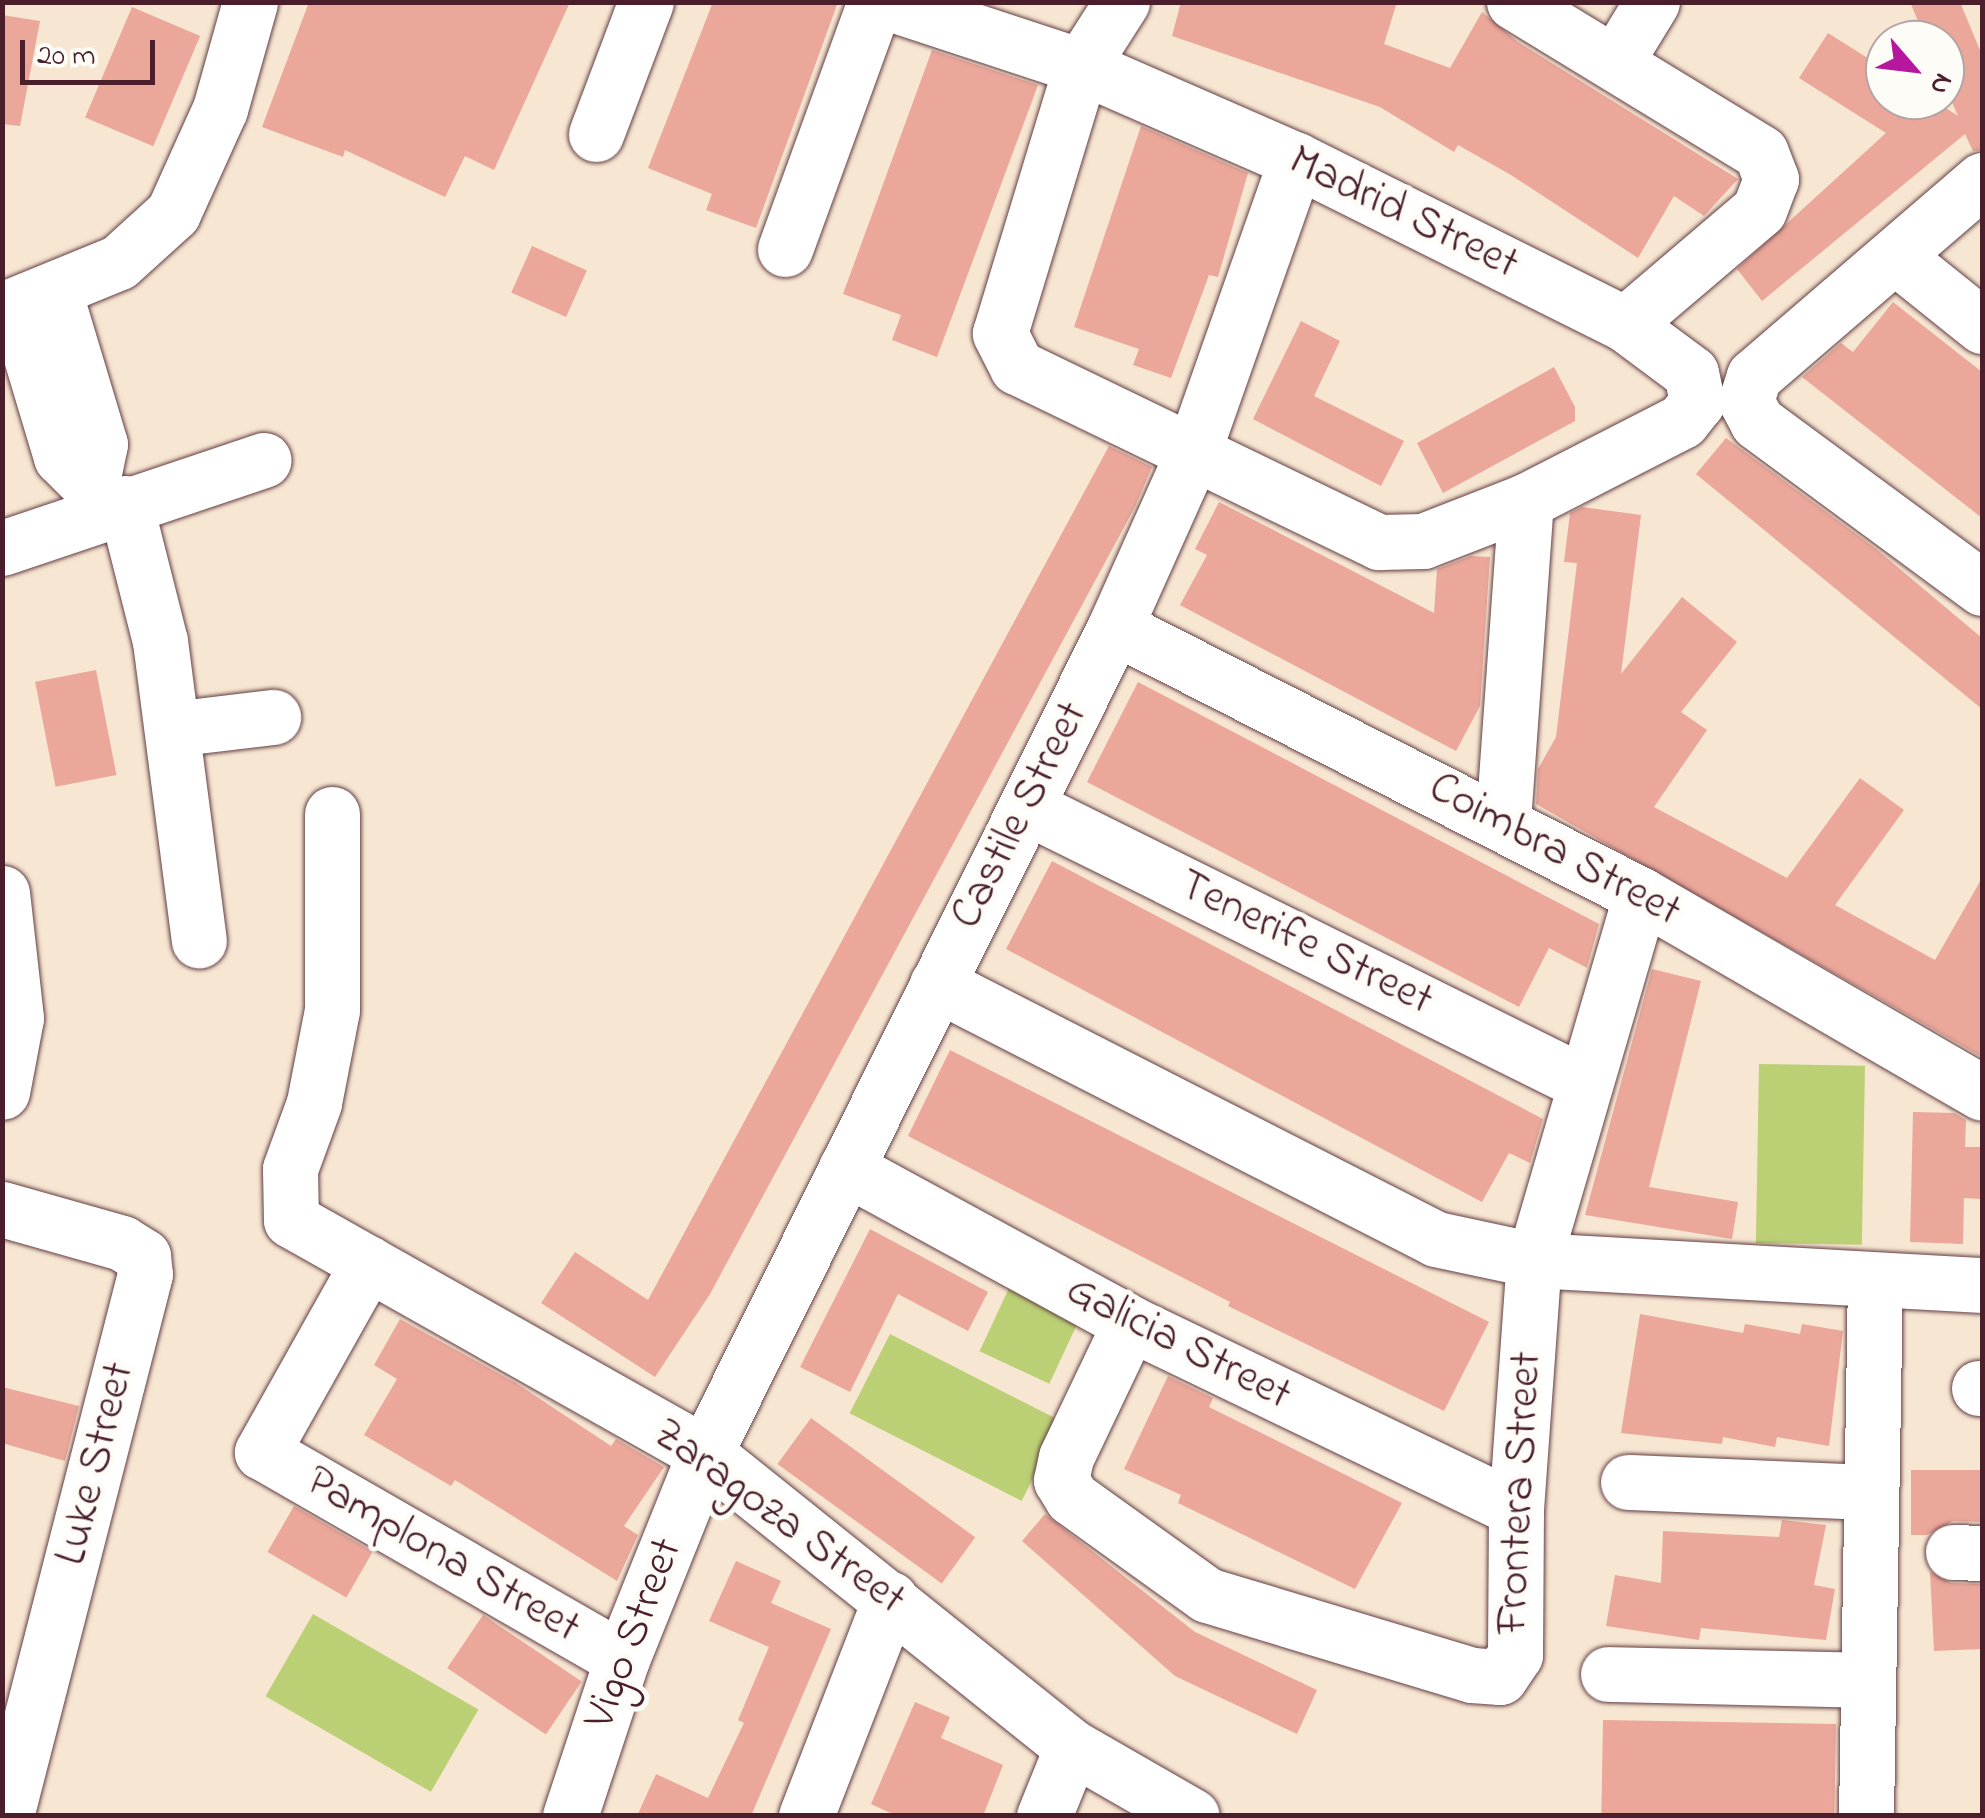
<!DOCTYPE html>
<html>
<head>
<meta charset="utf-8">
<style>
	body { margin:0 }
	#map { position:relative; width:1985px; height:1818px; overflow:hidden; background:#f7e7d2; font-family:"Indie Flower",sans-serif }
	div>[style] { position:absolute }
	.green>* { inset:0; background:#bbd075; transform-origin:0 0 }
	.building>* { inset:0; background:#eaa79a; transform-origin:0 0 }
	.roads { filter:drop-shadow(0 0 2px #643d44) drop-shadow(0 0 2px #643d44) }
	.minor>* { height:55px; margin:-27.5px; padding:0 27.5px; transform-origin:27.5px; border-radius:27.5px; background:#fff }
	.major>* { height:55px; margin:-27.5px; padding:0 27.5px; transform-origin:27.5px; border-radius:27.5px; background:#fff }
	span { translate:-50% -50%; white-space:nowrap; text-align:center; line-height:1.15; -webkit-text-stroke:10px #fdfcf7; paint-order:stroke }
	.street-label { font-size:45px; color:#4a1f2b }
	.frame { position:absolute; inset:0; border:5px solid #4a1f2b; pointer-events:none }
	.north { position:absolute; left:1865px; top:20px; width:100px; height:100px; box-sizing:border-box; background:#fdfcf7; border:2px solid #b5a4a5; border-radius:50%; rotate:118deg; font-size:28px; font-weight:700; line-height:40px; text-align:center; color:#4a1f2b }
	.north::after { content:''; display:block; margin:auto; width:35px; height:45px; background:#b5179e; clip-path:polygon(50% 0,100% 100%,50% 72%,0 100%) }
	.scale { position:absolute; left:20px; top:40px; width:135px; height:45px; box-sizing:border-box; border:5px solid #4a1f2b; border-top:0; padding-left:12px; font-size:30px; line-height:35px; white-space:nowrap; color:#4a1f2b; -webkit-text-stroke:8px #fdfcf7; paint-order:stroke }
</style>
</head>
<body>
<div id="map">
	<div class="green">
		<div style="left:1759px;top:1064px;width:106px;height:179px;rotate:1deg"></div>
		<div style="left:1010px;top:1286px;width:77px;height:72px;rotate:25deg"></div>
		<div style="left:890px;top:1334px;width:193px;height:89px;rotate:27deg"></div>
		<div style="left:313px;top:1614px;width:191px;height:95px;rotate:30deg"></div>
	</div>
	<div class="building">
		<div style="clip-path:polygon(309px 2px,570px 2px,494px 170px,465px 156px,445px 197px,345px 150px,343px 157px,262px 127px)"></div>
		<div style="clip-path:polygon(713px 2px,838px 2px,756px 228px,706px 210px,712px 194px,648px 168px)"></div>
		<div style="clip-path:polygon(1181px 2px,1397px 2px,1384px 44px,1450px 68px,1482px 12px,1518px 42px,1738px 179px,1704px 216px,1674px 196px,1638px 258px,1511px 175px,1458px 145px,1454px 152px,1380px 107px,1172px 36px)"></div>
		<div style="clip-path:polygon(1910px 2px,1960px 2px,1982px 55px,1982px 150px,1973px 151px,1965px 134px,1762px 301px,1737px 269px,1886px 133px,1799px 78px,1828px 33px,1885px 69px,1885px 100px,1933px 100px,1958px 116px,1945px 86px,1945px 40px,1926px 40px)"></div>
		<div style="left:132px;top:7px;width:74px;height:120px;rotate:23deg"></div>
		<div style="clip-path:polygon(2px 15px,40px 21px,20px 126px,2px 124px)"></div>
		<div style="clip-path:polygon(932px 50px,1038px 85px,937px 357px,892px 340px,901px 315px,843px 294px)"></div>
		<div style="clip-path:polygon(1141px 126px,1248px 173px,1218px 277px,1209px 275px,1171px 378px,1133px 365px,1139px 349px,1074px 327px)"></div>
		<div style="left:532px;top:246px;width:60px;height:51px;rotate:24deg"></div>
		<div style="clip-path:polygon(1893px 302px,1982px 372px,1982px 518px,1802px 377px,1841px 343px,1853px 352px)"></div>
		<div style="clip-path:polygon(1301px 321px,1340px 341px,1314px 396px,1404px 441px,1381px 486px,1253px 419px)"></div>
		<div style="clip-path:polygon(1554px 367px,1575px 407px,1575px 421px,1443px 493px,1417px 443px)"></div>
		<div style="clip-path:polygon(1726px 438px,1875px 548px,1982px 638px,1982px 709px,1696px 474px)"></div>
		<div style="clip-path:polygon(1109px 446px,1152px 467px,1135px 507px,710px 1294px,655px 1377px,541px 1303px,575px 1252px,648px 1300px)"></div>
		<div style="clip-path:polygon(1219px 502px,1434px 613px,1437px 569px,1471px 556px,1490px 557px,1480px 706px,1456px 751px,1180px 605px,1207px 555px,1195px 549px)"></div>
		<div style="clip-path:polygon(1582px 507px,1641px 515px,1621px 674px,1682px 597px,1737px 642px,1681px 712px,1707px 730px,1654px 807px,1787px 878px,1860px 778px,1904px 810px,1835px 905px,1935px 960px,1982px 878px,1982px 1057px,1536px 804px,1538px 769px,1556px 737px,1577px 563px,1564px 562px,1570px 513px)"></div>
		<div style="left:96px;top:670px;width:107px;height:62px;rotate:79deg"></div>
		<div style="clip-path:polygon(1138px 682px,1599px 924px,1587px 968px,1549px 948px,1519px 1007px,1087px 782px)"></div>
		<div style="clip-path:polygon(1052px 861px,1543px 1119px,1530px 1163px,1509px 1153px,1482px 1202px,1006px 949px)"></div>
		<div style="clip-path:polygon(1652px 969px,1701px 981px,1649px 1187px,1738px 1202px,1732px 1239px,1585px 1215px)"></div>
		<div style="clip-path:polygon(950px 1050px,1489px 1322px,1444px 1411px,1228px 1306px,1230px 1302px,908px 1136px)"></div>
		<div style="clip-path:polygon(1913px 1112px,1954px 1113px,1966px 1120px,1965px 1147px,1982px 1147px,1982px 1199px,1964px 1198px,1963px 1244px,1910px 1242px)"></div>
		<div style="clip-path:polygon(870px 1229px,988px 1292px,968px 1331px,898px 1294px,850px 1392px,800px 1367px)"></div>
		<div style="clip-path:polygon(1640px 1314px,1743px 1333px,1745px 1324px,1800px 1334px,1802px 1324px,1843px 1331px,1829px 1446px,1777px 1437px,1775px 1447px,1723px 1437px,1722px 1444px,1621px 1433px)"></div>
		<div style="clip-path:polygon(400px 1319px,516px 1383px,611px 1446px,616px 1439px,664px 1467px,624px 1526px,638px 1535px,617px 1581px,455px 1480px,451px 1486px,364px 1435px,397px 1379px,374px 1365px)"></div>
		<div style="clip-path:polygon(1168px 1376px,1213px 1398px,1209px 1407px,1402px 1503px,1355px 1589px,1178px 1503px,1181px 1495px,1124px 1469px)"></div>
		<div style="clip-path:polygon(2px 1387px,79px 1406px,65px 1461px,2px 1443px)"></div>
		<div style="left:811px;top:1418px;width:203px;height:57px;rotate:36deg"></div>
		<div style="clip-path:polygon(1911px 1470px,1982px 1470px,1982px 1522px,1953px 1521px,1927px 1535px,1911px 1535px)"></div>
		<div style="left:294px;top:1506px;width:91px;height:53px;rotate:30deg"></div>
		<div style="clip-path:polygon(1045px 1514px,1195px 1632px,1317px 1690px,1297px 1734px,1175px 1676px,1022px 1541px)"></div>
		<div style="clip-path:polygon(1782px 1520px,1826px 1525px,1814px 1585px,1835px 1589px,1826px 1640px,1701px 1628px,1699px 1640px,1606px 1626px,1615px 1575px,1661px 1583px,1663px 1531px,1779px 1537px)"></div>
		<div style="clip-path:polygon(736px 1561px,781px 1581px,771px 1603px,831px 1629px,751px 1816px,637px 1816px,656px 1774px,708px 1798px,744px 1723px,738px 1720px,769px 1647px,709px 1621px)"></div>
		<div style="clip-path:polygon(1930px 1572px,1951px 1583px,1982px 1584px,1982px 1649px,1934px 1651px)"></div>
		<div style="left:483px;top:1615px;width:119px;height:64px;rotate:34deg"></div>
		<div style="clip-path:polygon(915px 1702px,950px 1717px,941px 1738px,1003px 1765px,983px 1816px,897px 1816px,871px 1804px)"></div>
		<div style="left:1603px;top:1720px;width:233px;height:96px;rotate:1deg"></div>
	</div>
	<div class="roads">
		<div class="minor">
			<div style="left:886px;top:2px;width:205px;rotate:18.2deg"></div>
			<div style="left:1081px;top:66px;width:235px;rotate:23.6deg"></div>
			<div style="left:1296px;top:160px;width:368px;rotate:26.5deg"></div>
			<div style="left:1625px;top:324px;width:82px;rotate:36.6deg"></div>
			<div style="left:1691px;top:373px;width:30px;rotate:78deg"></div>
			<div style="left:1697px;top:402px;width:24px;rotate:128deg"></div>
			<div style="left:1682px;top:421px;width:175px;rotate:152.9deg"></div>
			<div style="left:1526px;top:501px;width:110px;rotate:158.8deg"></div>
			<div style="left:1423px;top:541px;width:44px;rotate:178.7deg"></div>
			<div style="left:1379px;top:542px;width:402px;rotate:-154.2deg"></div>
			<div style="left:1017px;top:367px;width:38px;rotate:-117deg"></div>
			<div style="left:1000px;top:333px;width:279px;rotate:-73.1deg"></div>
			<div style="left:1081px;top:66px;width:76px;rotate:-57.4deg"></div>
			<div style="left:1514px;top:2px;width:289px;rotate:31.4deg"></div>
			<div style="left:1761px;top:153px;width:28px;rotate:69deg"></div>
			<div style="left:1771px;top:179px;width:33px;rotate:111deg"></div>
			<div style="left:1759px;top:210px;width:176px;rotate:139.6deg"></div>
			<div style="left:1616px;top:61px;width:69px;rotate:-58.6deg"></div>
			<div style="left:596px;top:134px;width:141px;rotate:-69.3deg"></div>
			<div style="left:1982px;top:180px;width:301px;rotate:139.3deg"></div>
			<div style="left:1754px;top:376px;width:26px;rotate:108deg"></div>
			<div style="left:1746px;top:401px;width:24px;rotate:62deg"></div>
			<div style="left:1757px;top:422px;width:280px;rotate:36.4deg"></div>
			<div style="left:785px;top:249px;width:263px;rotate:-70deg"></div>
			<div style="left:1895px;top:256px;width:112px;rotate:38.8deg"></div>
			<div style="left:54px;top:291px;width:160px;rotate:73.3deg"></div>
			<div style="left:100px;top:444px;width:44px;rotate:101.8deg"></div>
			<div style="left:16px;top:307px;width:157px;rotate:73.3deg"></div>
			<div style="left:61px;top:457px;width:42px;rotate:45deg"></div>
			<div style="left:91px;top:487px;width:26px;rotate:69deg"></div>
			<div style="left:125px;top:503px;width:142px;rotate:75.8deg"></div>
			<div style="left:160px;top:641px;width:302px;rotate:82.6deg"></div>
			<div style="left:2px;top:548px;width:276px;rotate:-18.6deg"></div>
			<div style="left:1115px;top:627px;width:590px;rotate:27deg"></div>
			<div style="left:1641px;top:895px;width:394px;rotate:30.1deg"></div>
			<div style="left:172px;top:729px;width:102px;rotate:-6.8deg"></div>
			<div style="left:1027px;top:807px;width:619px;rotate:26.36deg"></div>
			<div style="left:332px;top:814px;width:196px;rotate:90deg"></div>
			<div style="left:332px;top:1010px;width:95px;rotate:101deg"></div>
			<div style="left:314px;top:1103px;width:70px;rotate:110deg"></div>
			<div style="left:290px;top:1169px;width:51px;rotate:88.9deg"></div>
			<div style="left:291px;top:1220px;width:475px;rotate:29.4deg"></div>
			<div style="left:705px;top:1453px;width:470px;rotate:38.7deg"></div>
			<div style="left:1072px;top:1747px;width:138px;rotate:29.9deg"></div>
			<div style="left:1503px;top:821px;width:321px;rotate:-85.9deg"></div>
			<div style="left:2px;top:893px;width:126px;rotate:83.6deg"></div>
			<div style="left:16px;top:1018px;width:75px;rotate:100.7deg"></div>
			<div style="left:937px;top:984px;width:560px;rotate:27.07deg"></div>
			<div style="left:1436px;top:1239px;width:100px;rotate:12.1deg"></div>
			<div style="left:1534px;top:1260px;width:449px;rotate:3.2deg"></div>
			<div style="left:846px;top:1168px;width:324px;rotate:28.6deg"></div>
			<div style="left:1130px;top:1323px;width:428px;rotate:25.7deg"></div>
			<div style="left:2px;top:1209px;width:125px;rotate:15.8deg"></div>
			<div style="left:122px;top:1243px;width:25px;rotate:32deg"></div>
			<div style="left:143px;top:1256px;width:18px;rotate:84deg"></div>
			<div style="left:145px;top:1274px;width:560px;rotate:104.38deg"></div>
			<div style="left:368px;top:1263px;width:217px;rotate:119.3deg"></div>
			<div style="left:262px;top:1452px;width:415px;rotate:29.9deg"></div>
			<div style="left:1130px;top:1323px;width:148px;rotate:115.5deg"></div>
			<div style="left:1066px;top:1457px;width:24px;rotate:102deg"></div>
			<div style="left:1061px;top:1480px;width:21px;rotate:59deg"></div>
			<div style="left:1072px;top:1498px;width:166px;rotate:35.7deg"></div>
			<div style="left:1207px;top:1595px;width:277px;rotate:16.8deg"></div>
			<div style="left:1472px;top:1675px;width:28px;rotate:4deg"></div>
			<div style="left:1500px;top:1677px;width:27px;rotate:-56deg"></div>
			<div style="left:1515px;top:1655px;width:146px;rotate:-89.6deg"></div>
			<div style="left:1516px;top:1509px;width:250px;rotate:-85.9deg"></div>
			<div style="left:1534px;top:1260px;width:380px;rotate:-73.7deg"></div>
			<div style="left:1979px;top:1388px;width:3px"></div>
			<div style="left:1628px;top:1482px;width:242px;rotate:2.4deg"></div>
			<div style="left:1953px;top:1552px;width:29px;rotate:2deg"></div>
			<div style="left:1608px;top:1674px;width:259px;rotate:1.3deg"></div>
			<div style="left:570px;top:1816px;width:165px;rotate:-71.7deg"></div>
			<div style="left:622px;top:1659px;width:222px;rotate:-68.1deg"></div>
			<div style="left:705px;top:1453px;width:922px;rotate:-63.6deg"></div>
			<div style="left:1115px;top:627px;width:188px;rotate:-65.9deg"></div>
			<div style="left:1192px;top:455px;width:313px;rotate:-70.6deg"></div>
			<div style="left:806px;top:1816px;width:233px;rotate:-68.8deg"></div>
			<div style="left:1044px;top:1816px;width:74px;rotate:-67.9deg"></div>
			<div style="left:1866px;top:1816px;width:536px;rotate:-89.04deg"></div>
		</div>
		<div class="major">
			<div style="left:2px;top:310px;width:126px;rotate:-22.3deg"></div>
			<div style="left:119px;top:262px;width:73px;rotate:-42.2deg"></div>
			<div style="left:173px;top:213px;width:114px;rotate:-65.7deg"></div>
			<div style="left:220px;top:109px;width:111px;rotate:-74.3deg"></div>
		</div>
	</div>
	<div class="street-label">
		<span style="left:1403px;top:214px;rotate:26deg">Madrid Street</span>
		<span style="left:1021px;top:816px;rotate:-63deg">Castile Street</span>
		<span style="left:1554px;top:851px;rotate:28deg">Coimbra Street</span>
		<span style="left:1305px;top:944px;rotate:26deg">Tenerife Street</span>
		<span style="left:1178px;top:1344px;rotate:27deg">Galicia Street</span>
		<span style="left:97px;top:1464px;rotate:-76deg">Luke Street</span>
		<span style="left:1521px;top:1493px;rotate:-87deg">Frontera Street</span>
		<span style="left:778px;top:1518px;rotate:36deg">Zaragoza Street</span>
		<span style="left:442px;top:1556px;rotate:30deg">Pamplona Street</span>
		<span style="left:635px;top:1634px;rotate:-69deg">Vigo Street</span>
	</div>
	<div class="frame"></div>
	<div class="north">N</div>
	<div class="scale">20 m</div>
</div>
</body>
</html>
